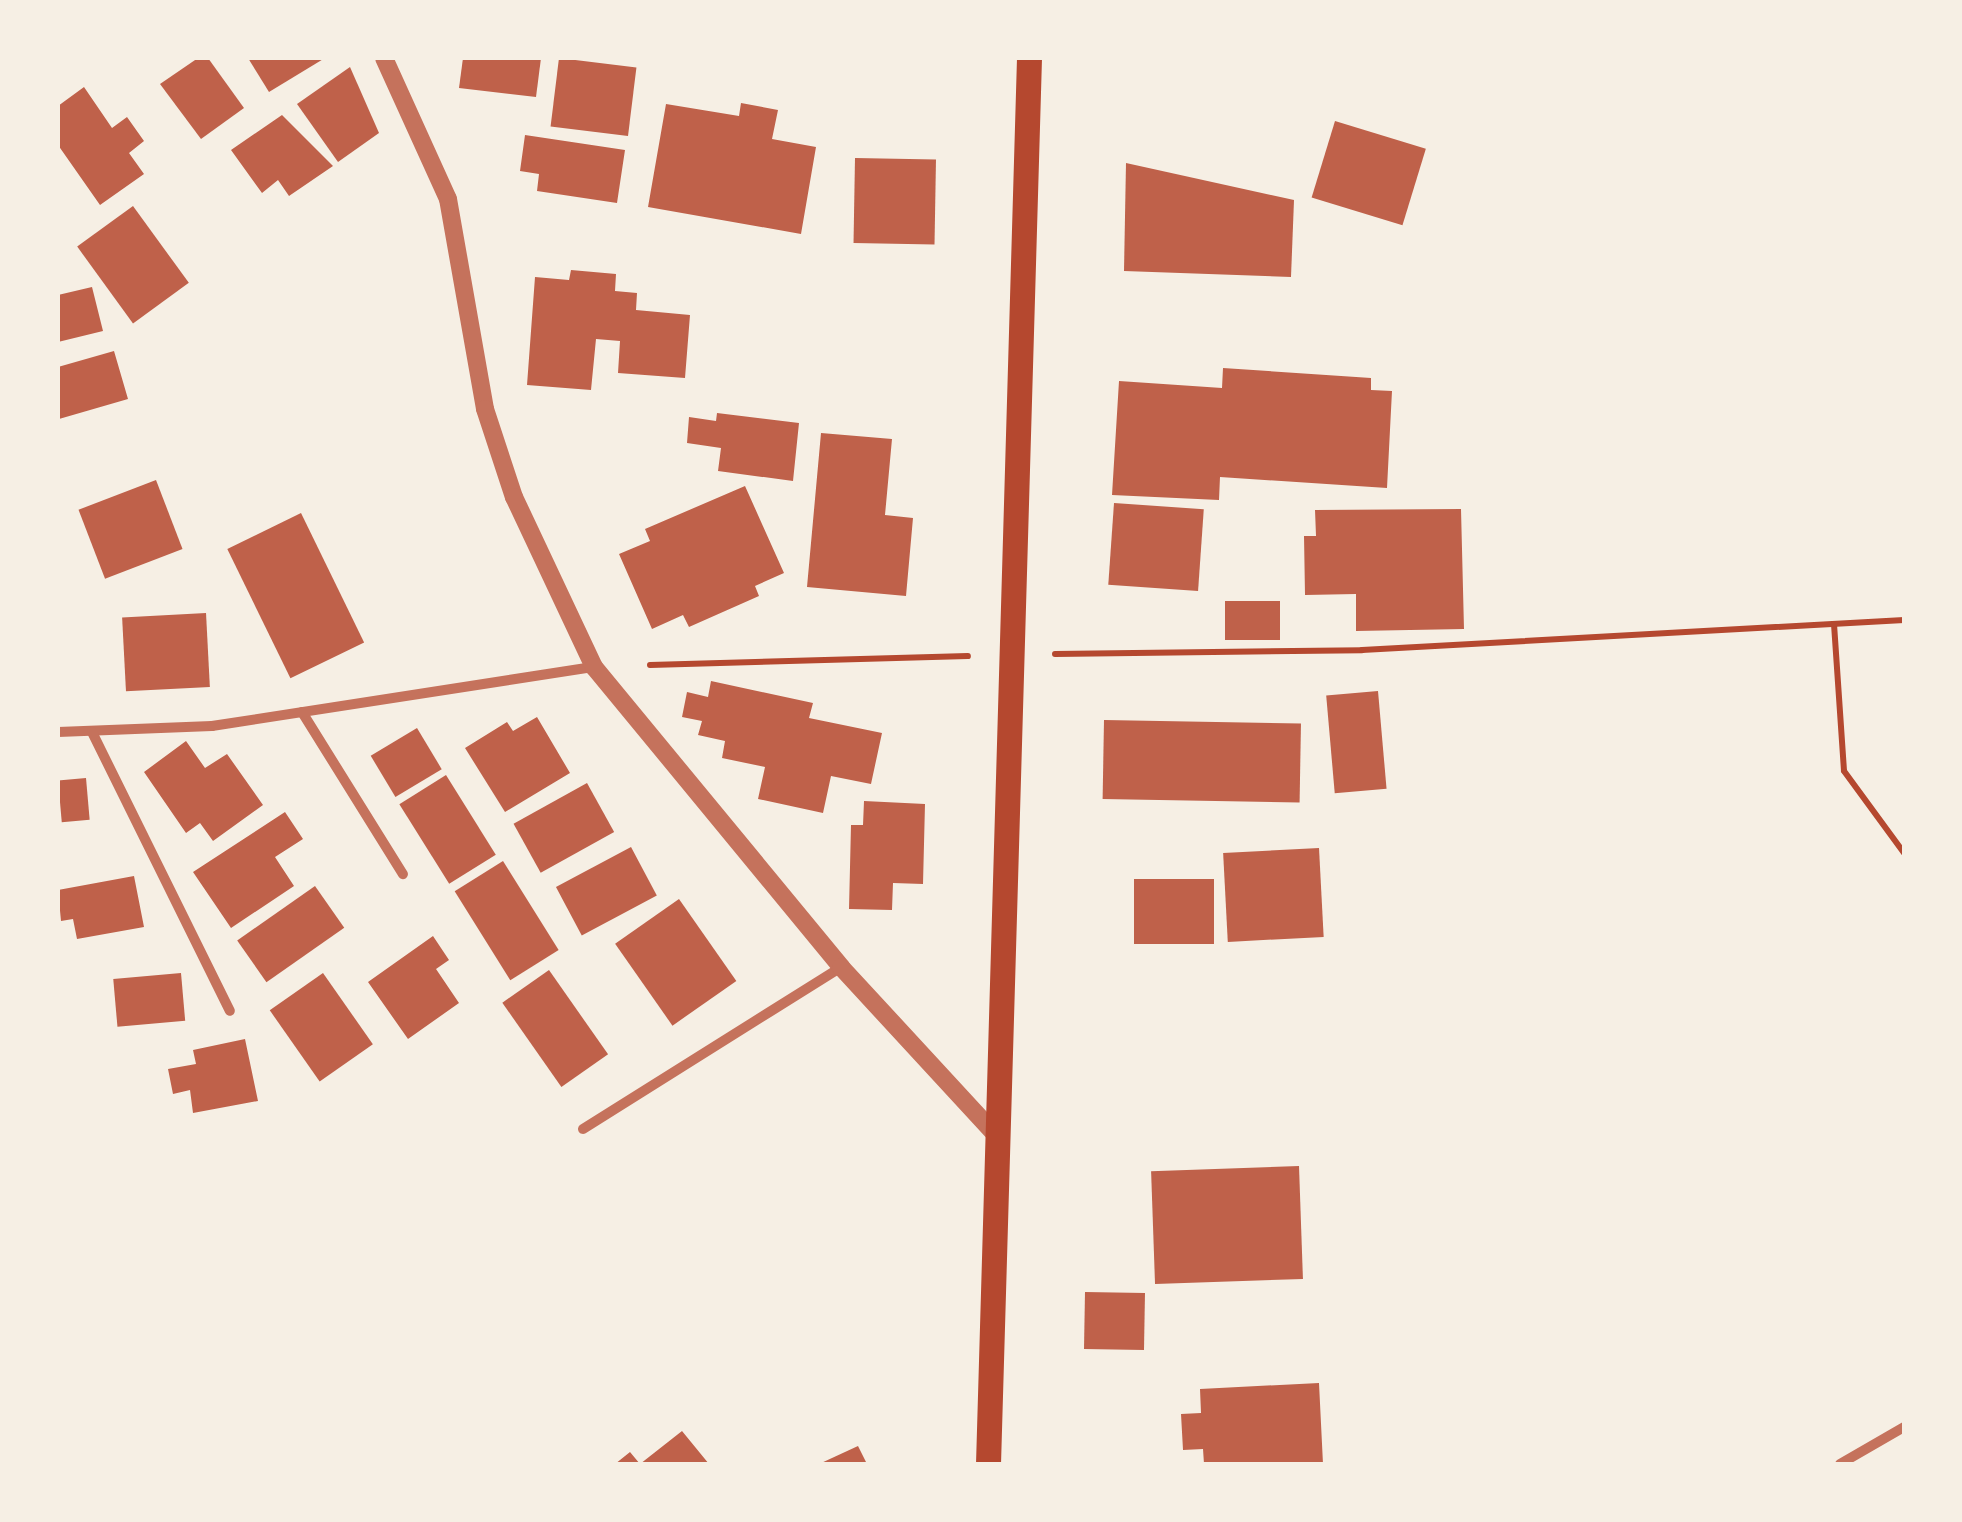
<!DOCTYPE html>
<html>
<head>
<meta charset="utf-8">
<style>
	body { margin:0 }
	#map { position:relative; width:1962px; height:1522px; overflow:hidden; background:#f6efe4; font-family:"PT Serif",serif }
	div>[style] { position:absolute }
	.building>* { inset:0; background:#bf614a; transform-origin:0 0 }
	.path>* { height:6px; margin:-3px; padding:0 3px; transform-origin:3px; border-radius:3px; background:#b5482f }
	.minor>* { height:10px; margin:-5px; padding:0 5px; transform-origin:5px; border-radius:5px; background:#c5725c }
	.tertiary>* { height:18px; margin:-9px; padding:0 9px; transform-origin:9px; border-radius:9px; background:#c5725c }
	.primary>* { height:25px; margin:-12.5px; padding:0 12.5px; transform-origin:12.5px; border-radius:12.5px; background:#b5482f }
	span { translate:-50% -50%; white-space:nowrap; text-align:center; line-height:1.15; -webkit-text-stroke:9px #f6efe4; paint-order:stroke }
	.frame { position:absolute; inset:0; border:60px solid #f6efe4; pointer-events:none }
</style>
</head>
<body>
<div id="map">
	<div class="building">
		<div style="clip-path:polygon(198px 58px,208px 58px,244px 108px,201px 139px,160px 84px)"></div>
		<div style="clip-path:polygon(248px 58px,325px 58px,269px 92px)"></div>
		<div style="clip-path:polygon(463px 58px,541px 58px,536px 97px,459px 88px)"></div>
		<div style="left:559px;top:58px;width:78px;height:69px;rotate:7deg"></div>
		<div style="clip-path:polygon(350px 67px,379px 133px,338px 162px,297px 104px)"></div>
		<div style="clip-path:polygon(84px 87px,112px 128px,127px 117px,144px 141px,129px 153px,144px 174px,100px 205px,58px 145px,58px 106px)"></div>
		<div style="clip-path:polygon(741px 103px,778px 110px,772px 139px,816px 147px,801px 234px,648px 207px,666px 104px,739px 116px)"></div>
		<div style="clip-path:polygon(282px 115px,333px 166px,289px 196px,278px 180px,262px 193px,231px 150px)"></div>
		<div style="left:1335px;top:121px;width:95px;height:80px;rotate:17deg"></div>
		<div style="clip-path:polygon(525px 135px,625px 150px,617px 203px,537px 191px,539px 174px,520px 171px)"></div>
		<div style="left:855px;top:158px;width:81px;height:85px;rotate:1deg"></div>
		<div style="clip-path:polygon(1126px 163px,1294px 200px,1291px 277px,1124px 271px)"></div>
		<div style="left:133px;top:206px;width:95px;height:69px;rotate:54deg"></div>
		<div style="clip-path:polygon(571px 270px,616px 274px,615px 291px,637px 293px,636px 310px,690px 315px,685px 378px,618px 373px,620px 341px,596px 339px,591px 390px,527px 385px,535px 277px,569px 280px)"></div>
		<div style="clip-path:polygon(92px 287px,103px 331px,58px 342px,58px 295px)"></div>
		<div style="clip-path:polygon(114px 351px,128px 399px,59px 419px,58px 435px,58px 367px)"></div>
		<div style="clip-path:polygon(1223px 368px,1371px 378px,1371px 390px,1392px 391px,1387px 488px,1220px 477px,1219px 500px,1112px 495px,1119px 381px,1222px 388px)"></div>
		<div style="clip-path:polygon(717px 413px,799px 423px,793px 481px,718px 471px,721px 448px,687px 443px,689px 417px,716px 421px)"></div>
		<div style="clip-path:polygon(821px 433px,892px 439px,885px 515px,913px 518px,906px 596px,807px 587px)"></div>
		<div style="left:156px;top:480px;width:74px;height:83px;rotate:69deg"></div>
		<div style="clip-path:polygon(745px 486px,784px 573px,755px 586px,759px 596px,689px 627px,683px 615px,652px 629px,619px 554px,650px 541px,645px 529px)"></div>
		<div style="left:1114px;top:503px;width:90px;height:82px;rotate:4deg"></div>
		<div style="clip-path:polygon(1461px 509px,1464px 629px,1356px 631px,1356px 594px,1305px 595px,1304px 536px,1316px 536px,1315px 510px)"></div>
		<div style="left:301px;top:513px;width:144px;height:82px;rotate:64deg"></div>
		<div style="left:1280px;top:601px;width:39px;height:55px;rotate:90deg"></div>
		<div style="left:206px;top:613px;width:74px;height:84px;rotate:87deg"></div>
		<div style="clip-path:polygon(711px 681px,813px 703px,809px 718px,882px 733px,871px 784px,831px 776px,823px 813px,758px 799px,765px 767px,722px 758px,725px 741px,698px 735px,702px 721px,682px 717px,687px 692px,708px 697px)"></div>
		<div style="left:1378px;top:691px;width:98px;height:52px;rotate:85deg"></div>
		<div style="clip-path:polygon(537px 717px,570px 773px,505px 812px,465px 748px,507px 722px,513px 731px)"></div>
		<div style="left:1104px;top:720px;width:197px;height:79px;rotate:1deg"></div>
		<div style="left:417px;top:728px;width:48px;height:54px;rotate:59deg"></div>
		<div style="clip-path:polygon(186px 741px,205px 768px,227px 754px,263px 805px,213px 841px,200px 823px,186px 833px,144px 772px)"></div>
		<div style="left:446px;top:775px;width:94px;height:55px;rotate:58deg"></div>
		<div style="left:86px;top:778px;width:42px;height:28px;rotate:85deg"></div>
		<div style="left:587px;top:783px;width:56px;height:84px;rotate:61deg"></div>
		<div style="clip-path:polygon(864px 801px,925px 804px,923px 884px,893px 883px,892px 910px,849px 909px,851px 825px,863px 825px)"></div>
		<div style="clip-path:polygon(285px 812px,303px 839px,275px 857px,294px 886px,231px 928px,193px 872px)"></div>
		<div style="left:631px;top:847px;width:55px;height:85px;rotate:62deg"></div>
		<div style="left:1319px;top:848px;width:89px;height:96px;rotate:87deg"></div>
		<div style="left:503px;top:861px;width:105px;height:57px;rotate:58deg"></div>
		<div style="clip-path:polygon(134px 876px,144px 927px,77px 939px,73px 919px,61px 921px,58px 890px)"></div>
		<div style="left:1214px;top:879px;width:65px;height:80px;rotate:90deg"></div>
		<div style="left:315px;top:886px;width:51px;height:95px;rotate:55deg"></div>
		<div style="left:679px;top:899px;width:100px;height:78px;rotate:55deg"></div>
		<div style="clip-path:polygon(433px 936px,449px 960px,436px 969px,459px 1003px,408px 1039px,368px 982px)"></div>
		<div style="left:549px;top:970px;width:103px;height:57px;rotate:55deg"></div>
		<div style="left:181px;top:973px;width:48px;height:68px;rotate:85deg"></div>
		<div style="left:323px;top:973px;width:87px;height:65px;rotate:55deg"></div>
		<div style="clip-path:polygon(245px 1039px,258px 1101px,193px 1113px,190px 1090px,173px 1094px,168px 1069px,196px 1064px,193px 1050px)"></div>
		<div style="left:1299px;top:1166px;width:113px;height:148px;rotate:88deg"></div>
		<div style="left:1085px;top:1292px;width:60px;height:57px;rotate:1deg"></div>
		<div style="clip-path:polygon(1319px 1383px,1323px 1464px,1204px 1464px,1203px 1449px,1183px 1450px,1181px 1414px,1201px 1413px,1200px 1389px)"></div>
		<div style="clip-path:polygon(682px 1431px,709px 1464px,615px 1464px,630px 1452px,640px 1464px)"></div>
		<div style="clip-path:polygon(858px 1446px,867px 1464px,819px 1464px)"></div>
	</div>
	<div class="path">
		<div style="left:1834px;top:624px;width:147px;rotate:86.1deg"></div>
		<div style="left:1844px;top:771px;width:102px;rotate:53.8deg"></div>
		<div style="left:1055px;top:654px;width:307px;rotate:-0.7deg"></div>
		<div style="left:1362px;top:650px;width:543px;rotate:-3.17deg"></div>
		<div style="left:650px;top:665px;width:318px;rotate:-1.6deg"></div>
	</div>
	<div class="minor">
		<div style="left:302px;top:712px;width:191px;rotate:58.1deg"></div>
		<div style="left:58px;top:732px;width:154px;rotate:-2.2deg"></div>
		<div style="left:212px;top:726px;width:387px;rotate:-8.8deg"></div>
		<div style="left:92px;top:732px;width:311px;rotate:63.7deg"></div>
		<div style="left:583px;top:1129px;width:305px;rotate:-32.1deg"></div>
		<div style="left:1840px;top:1464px;width:74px;rotate:-30deg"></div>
	</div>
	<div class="tertiary">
		<div style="left:384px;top:58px;width:155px;rotate:65.6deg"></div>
		<div style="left:448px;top:199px;width:213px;rotate:80deg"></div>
		<div style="left:485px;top:409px;width:93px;rotate:71.8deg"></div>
		<div style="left:514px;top:497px;width:188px;rotate:64.8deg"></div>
		<div style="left:594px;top:667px;width:389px;rotate:50.5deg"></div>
		<div style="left:841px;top:967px;width:230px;rotate:47.3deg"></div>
	</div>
	<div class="primary">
		<div style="left:988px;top:1464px;width:1407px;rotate:-88.33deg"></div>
	</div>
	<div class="frame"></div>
</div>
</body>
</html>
